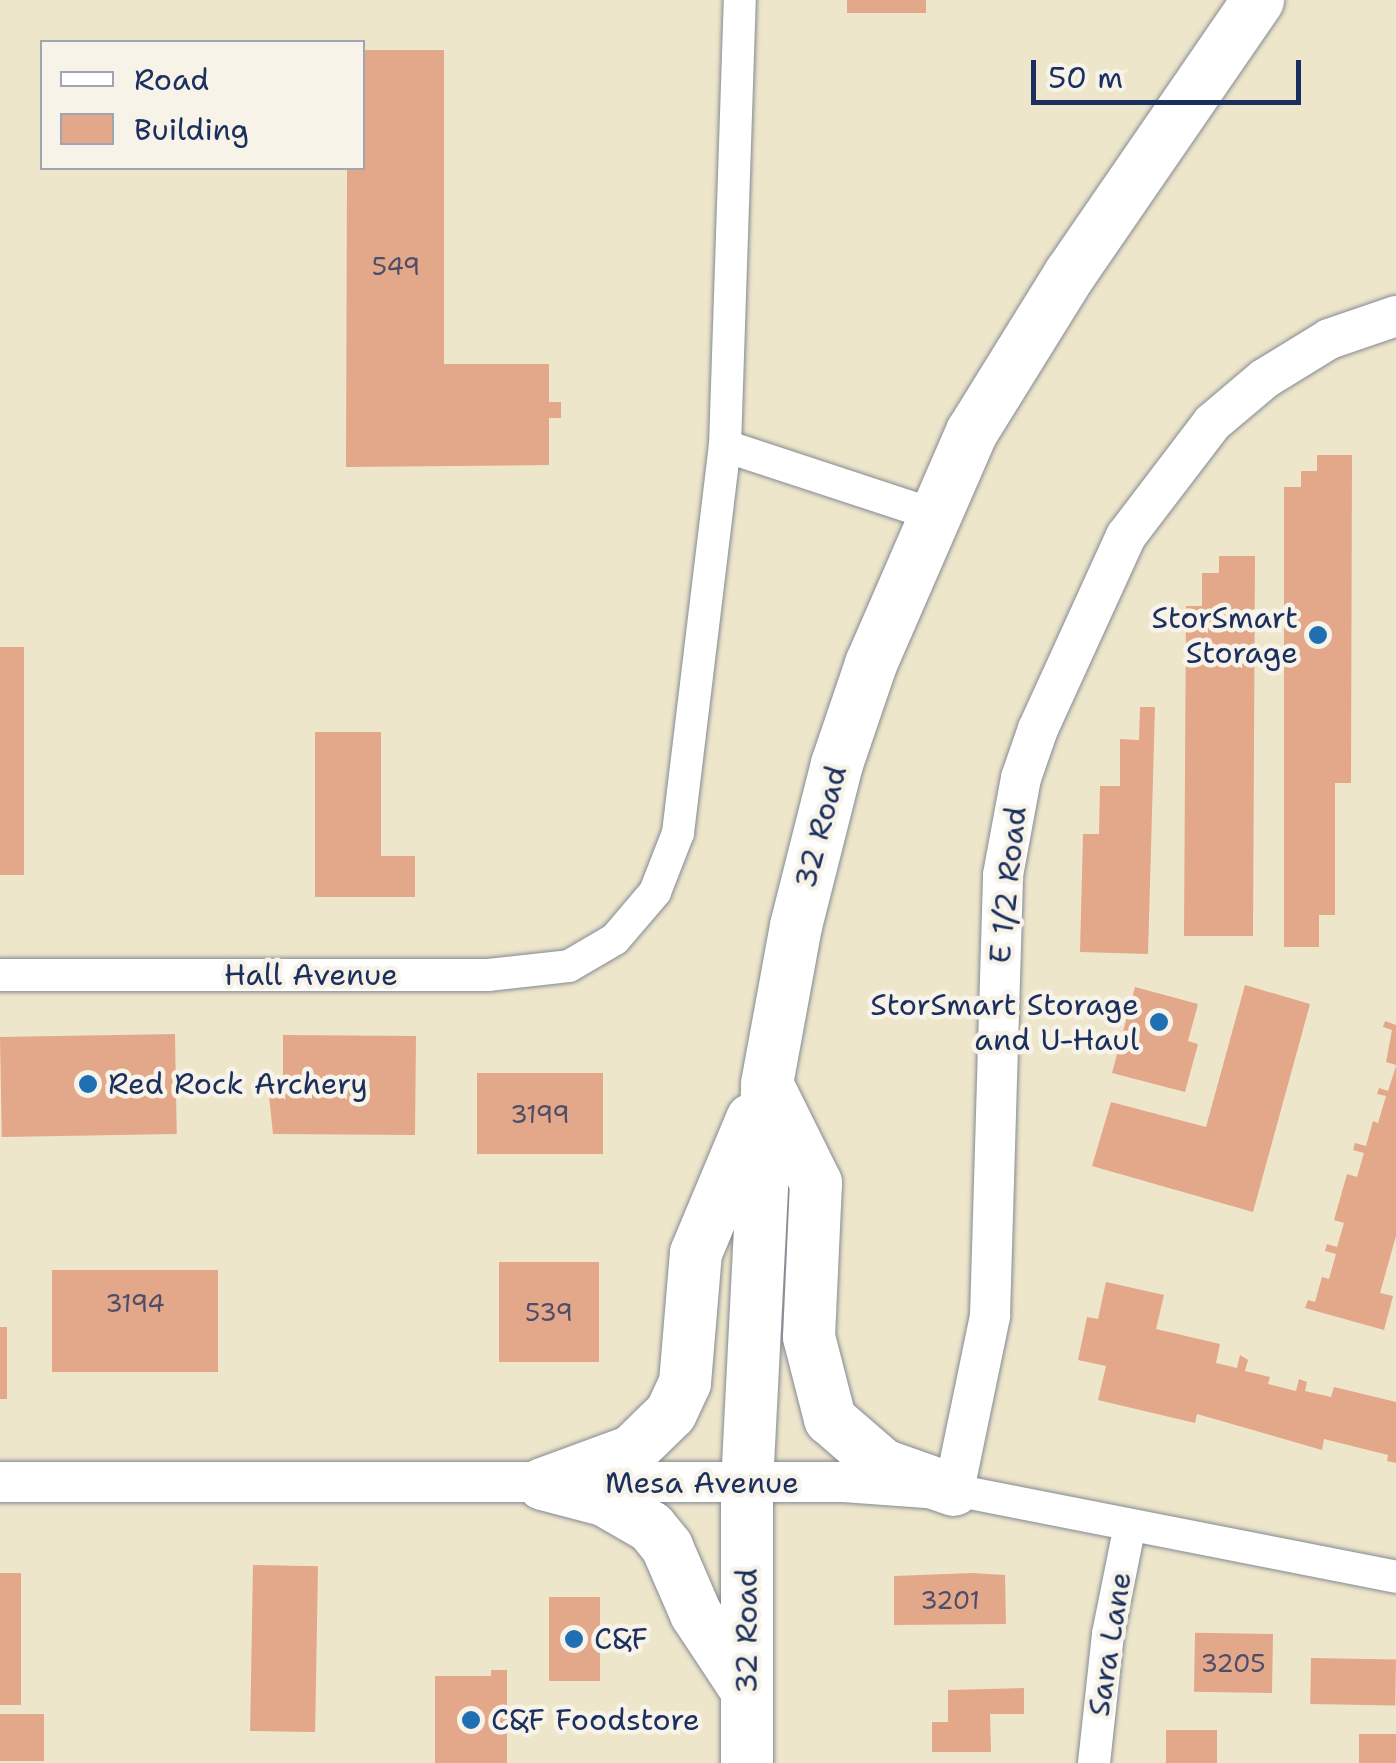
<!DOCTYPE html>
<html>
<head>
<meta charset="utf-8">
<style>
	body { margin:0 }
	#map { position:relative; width:1396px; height:1763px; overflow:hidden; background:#eee6ca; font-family:"Shantell Sans",sans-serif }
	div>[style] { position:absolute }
	.building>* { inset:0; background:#e3a789; transform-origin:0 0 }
	.roads { filter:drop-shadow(0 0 2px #848a94) drop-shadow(0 0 2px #848a94) }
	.minor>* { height:32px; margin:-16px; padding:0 16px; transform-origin:16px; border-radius:16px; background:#fff }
	.tertiary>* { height:40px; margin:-20px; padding:0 20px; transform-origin:20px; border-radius:20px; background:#fff }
	.primary>* { height:52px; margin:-26px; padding:0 26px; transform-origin:26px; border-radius:26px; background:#fff }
	.dots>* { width:28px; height:28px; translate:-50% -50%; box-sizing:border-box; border:5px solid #f7f3e8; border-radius:50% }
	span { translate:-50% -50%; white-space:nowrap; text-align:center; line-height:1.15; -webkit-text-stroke:9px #f7f3e8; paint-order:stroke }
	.number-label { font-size:25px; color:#4d4d69 }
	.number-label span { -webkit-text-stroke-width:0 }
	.poi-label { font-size:30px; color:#1b2f5e }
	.right { translate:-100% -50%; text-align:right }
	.left { translate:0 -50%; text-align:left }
	.street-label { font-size:30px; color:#1b2f5e }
	.legend { position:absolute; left:40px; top:40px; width:325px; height:130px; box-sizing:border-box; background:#f7f3e8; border:2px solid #9fa5b1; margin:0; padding:12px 18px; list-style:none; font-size:30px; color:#1b2f5e }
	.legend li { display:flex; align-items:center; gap:20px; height:50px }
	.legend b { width:50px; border:2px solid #9fa5b1 }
	.scale { position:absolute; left:1031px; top:60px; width:270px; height:45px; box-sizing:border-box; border:5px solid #1b2f5e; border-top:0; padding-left:12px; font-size:30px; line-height:35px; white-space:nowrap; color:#1b2f5e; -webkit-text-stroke:8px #f7f3e8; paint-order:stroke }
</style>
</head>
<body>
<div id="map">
	<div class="building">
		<div style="left:847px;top:0;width:79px;height:13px"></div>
		<div style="clip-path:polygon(362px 50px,444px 50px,444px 364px,549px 364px,549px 402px,561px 402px,561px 418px,549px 418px,549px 465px,346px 467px,347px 168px,362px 168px)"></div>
		<div style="clip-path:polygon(1317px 455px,1352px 455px,1351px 783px,1335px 783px,1335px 915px,1319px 915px,1319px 947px,1284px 947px,1284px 487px,1301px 487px,1301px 471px,1317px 471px)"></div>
		<div style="clip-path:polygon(1219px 556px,1255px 556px,1253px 936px,1184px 936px,1186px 606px,1202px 606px,1202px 573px,1219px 573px)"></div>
		<div style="left:0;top:647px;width:24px;height:228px"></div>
		<div style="clip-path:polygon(1140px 707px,1155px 707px,1148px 954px,1080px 952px,1083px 834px,1099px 834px,1100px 786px,1120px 786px,1120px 739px,1139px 740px)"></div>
		<div style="clip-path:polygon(315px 732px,381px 732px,381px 856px,415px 856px,415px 897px,315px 897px)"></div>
		<div style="clip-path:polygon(1245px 985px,1310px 1004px,1253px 1212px,1092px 1166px,1111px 1102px,1206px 1127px)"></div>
		<div style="clip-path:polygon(1135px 987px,1198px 1004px,1188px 1041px,1198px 1044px,1185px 1092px,1112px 1073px)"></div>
		<div style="clip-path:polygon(1385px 1021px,1396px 1025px,1396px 1065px,1386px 1062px,1392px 1030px,1383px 1027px)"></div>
		<div style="left:175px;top:1034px;width:100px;height:175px;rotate:89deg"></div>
		<div style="clip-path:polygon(283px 1035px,416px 1036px,415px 1135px,273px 1134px,269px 1096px,283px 1096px)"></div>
		<div style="clip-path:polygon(1396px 1066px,1396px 1236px,1380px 1293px,1393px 1296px,1384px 1330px,1305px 1308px,1308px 1300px,1315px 1302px,1322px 1277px,1329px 1279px,1336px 1254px,1325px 1251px,1327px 1244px,1337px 1247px,1344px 1223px,1334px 1220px,1347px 1174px,1357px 1177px,1364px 1153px,1353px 1150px,1355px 1143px,1366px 1146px,1373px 1121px,1378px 1123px,1386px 1096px,1377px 1094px,1379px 1088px,1388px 1091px)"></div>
		<div style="left:477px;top:1073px;width:126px;height:81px"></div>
		<div style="left:499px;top:1262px;width:100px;height:100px"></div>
		<div style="left:52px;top:1270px;width:166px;height:102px"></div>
		<div style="clip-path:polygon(1106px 1282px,1164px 1295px,1156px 1329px,1220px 1344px,1216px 1363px,1237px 1368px,1240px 1355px,1248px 1360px,1245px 1371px,1270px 1377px,1268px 1384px,1296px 1391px,1299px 1379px,1307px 1382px,1305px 1391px,1331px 1397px,1334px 1387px,1396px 1402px,1396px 1463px,1387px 1461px,1388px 1455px,1324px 1439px,1322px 1450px,1197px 1414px,1195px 1423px,1098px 1400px,1106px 1366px,1078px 1360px,1087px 1317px,1098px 1319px)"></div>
		<div style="left:0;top:1327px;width:7px;height:72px"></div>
		<div style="left:253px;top:1565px;width:65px;height:166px;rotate:1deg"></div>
		<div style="left:0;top:1573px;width:21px;height:132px"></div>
		<div style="clip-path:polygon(972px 1573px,1005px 1575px,1006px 1624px,894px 1625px,894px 1576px)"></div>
		<div style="left:549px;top:1597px;width:51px;height:84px"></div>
		<div style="left:1273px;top:1634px;width:59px;height:78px;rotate:91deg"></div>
		<div style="left:1311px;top:1658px;width:85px;height:46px;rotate:1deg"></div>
		<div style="clip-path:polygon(491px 1670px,507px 1670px,507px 1763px,435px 1763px,435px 1676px,491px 1676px)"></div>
		<div style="clip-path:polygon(1024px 1688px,1024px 1714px,990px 1714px,991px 1752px,932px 1752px,932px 1722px,948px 1722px,948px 1690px)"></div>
		<div style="left:44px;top:1714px;width:47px;height:44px;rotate:90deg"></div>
		<div style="left:1166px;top:1730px;width:51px;height:33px"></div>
		<div style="left:1359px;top:1734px;width:37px;height:29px"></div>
	</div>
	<div class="roads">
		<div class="minor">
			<div style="left:725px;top:446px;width:218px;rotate:18.2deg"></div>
			<div style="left:0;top:975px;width:488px"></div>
			<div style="left:488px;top:975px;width:81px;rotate:-6.3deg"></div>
			<div style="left:569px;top:966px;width:53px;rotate:-30.4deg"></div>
			<div style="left:615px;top:939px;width:62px;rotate:-49.6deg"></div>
			<div style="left:655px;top:892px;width:63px;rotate:-68.7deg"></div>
			<div style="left:678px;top:833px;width:390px;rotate:-83.1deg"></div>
			<div style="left:725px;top:446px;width:446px;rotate:-88.1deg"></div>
			<div style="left:954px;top:1490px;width:450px;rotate:11.1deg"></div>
			<div style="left:1094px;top:1763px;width:130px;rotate:-83.8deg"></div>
			<div style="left:1108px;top:1634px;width:111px;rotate:-78.6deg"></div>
		</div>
		<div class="tertiary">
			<div style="left:0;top:1482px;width:844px"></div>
			<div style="left:844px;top:1482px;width:110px;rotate:4.2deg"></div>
			<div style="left:954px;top:1490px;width:178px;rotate:-78.3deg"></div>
			<div style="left:990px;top:1316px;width:441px;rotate:-88.3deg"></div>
			<div style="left:1003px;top:875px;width:99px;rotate:-79.5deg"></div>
			<div style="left:1021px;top:778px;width:52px;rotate:-70.9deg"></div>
			<div style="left:1038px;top:729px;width:212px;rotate:-65.5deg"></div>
			<div style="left:1126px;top:536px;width:142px;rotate:-52.7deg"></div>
			<div style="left:1212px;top:423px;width:68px;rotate:-40.2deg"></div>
			<div style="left:1264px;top:379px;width:76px;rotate:-31.6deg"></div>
			<div style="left:1329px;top:339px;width:71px;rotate:-18.9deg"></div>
		</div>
		<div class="primary">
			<div style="left:770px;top:1090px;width:104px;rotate:63.7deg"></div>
			<div style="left:816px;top:1183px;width:154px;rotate:92.6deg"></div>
			<div style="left:809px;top:1337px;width:85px;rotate:75.6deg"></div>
			<div style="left:830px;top:1419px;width:70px;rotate:41deg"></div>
			<div style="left:883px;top:1465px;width:75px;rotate:19.4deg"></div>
			<div style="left:543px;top:1484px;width:95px;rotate:-20.3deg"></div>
			<div style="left:632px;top:1451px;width:54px;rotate:-44.3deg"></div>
			<div style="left:671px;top:1413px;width:33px;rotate:-65deg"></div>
			<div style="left:685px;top:1383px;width:130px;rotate:-85.2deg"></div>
			<div style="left:696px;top:1253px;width:145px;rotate:-67.3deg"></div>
			<div style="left:543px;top:1484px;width:63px;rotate:14.7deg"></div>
			<div style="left:604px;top:1500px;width:54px;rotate:29.9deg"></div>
			<div style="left:651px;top:1527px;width:26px;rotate:51deg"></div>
			<div style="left:667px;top:1547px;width:73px;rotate:66.6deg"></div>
			<div style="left:696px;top:1614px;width:92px;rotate:56.5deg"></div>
			<div style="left:747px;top:1763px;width:278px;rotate:-90deg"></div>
			<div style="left:747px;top:1485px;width:401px;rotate:-87.1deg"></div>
			<div style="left:767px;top:1084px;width:161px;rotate:-79.6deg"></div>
			<div style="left:796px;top:926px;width:167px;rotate:-75.8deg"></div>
			<div style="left:837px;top:764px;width:106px;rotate:-71.2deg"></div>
			<div style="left:871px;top:664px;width:253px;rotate:-66.5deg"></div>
			<div style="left:972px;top:432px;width:186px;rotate:-58.2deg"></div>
			<div style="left:1070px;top:274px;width:332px;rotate:-55.5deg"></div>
		</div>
	</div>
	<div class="dots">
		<div style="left:1318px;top:635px;background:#1f6fb2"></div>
		<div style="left:1159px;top:1022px;background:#1f6fb2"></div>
		<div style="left:88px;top:1084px;background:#1f6fb2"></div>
		<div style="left:574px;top:1639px;background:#1f6fb2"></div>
		<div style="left:471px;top:1720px;background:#1f6fb2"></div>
	</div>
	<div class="number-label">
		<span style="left:396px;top:266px">549</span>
		<span style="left:540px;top:1114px">3199</span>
		<span style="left:135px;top:1303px">3194</span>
		<span style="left:549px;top:1312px">539</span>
		<span style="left:950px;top:1600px">3201</span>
		<span style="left:1233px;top:1663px">3205</span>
	</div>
	<div class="poi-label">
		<span class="right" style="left:1298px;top:635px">StorSmart<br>Storage</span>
		<span class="right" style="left:1139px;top:1022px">StorSmart Storage<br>and U-Haul</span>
		<span class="left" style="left:108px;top:1084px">Red Rock Archery</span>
		<span class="left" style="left:594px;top:1639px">C&amp;F</span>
		<span class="left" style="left:491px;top:1720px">C&amp;F Foodstore</span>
	</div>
	<div class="street-label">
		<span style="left:821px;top:827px;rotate:-75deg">32 Road</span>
		<span style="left:1008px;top:885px;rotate:-84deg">E 1/2 Road</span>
		<span style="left:311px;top:975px">Hall Avenue</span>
		<span style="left:702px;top:1483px">Mesa Avenue</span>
		<span style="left:747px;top:1631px;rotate:-90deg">32 Road</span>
		<span style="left:1110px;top:1644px;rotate:-81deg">Sara Lane</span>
	</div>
	<ul class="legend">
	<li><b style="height:12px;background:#fff"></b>Road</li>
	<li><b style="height:28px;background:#e3a789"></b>Building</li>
	</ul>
	<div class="scale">50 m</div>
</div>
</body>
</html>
